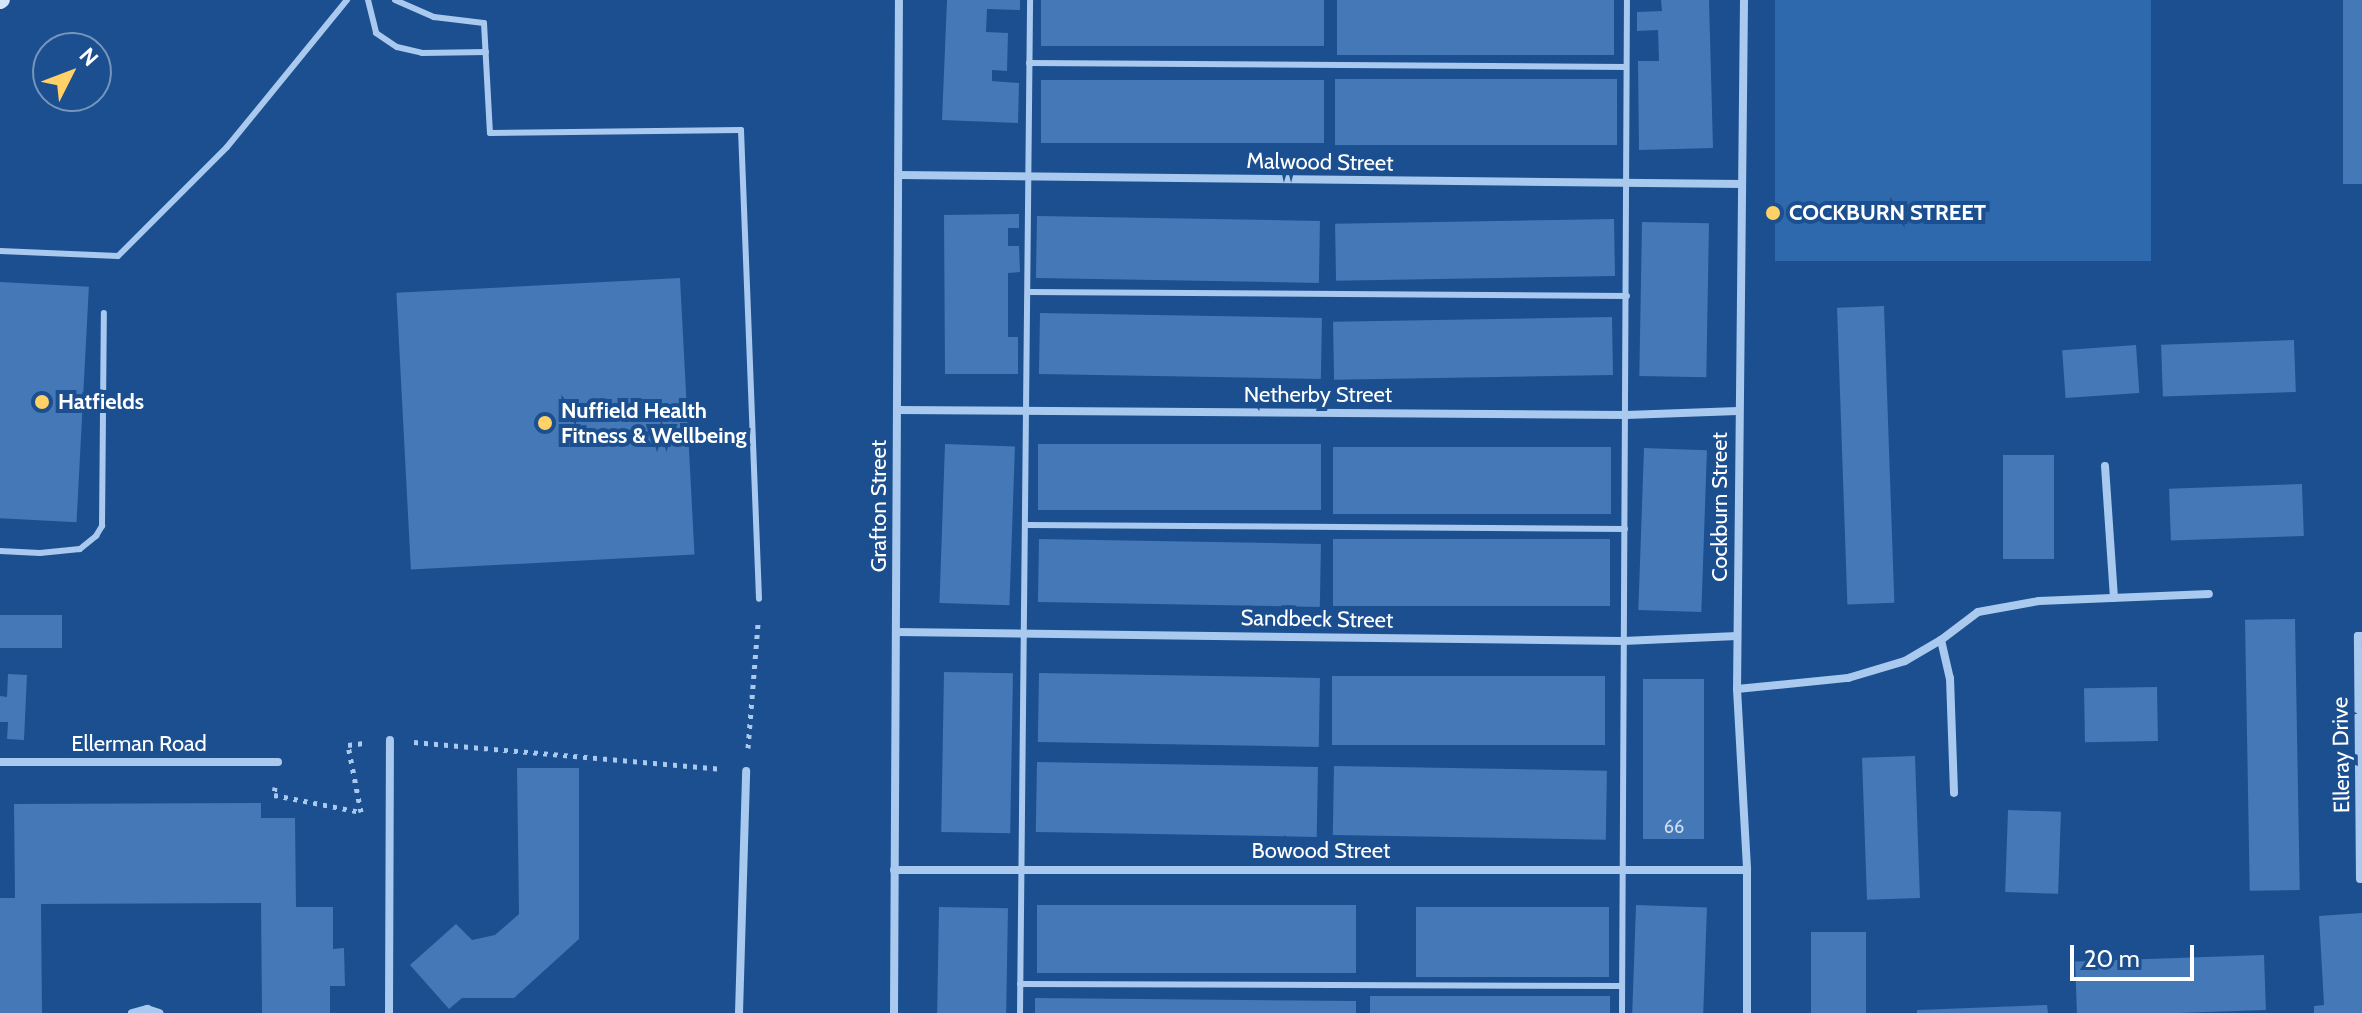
<!DOCTYPE html>
<html>
<head>
<meta charset="utf-8">
<style>
	body { margin:0 }
	#map { position:relative; width:2362px; height:1013px; overflow:hidden; background:#1b4f8f; font-family:Cabin,sans-serif }
	div>[style] { position:absolute }
	.green>* { inset:0; background:#2e69ad; transform-origin:0 0 }
	.building>* { inset:0; background:#4478b7; transform-origin:0 0 }
	.path>* { height:5px; margin-top:-2.5px; transform-origin:0; background:repeating-linear-gradient(90deg,#a9c9ee 0 4px,transparent 0 10px) }
	.lane>* { height:6px; margin:-3px; padding:0 3px; transform-origin:3px; border-radius:3px; background:#a9c9ee }
	.street>* { height:8px; margin:-4px; padding:0 4px; transform-origin:4px; border-radius:4px; background:#a9c9ee }
	.secondary>* { height:16px; margin:-8px; padding:0 8px; transform-origin:8px; border-radius:8px; background:#d6e6fa }
	.dots>* { width:22px; height:22px; translate:-50% -50%; box-sizing:border-box; border:4px solid #1b4f8f; border-radius:50% }
	span { translate:-50% -50%; white-space:nowrap; text-align:center; line-height:1.15; -webkit-text-stroke:8px #1b4f8f; paint-order:stroke }
	.number-label { font-size:18px; color:#d0dded }
	.number-label span { -webkit-text-stroke-width:0 }
	.street-label { font-size:22px; color:#fff }
	.poi-label { font-size:22px; color:#fff; font-weight:700 }
	.left { translate:0 -50%; text-align:left }
	.north { position:absolute; left:32px; top:32px; width:80px; height:80px; box-sizing:border-box; background:#1b4f8f; border:2px solid #7695bc; border-radius:50%; rotate:48deg; font-size:22px; font-weight:700; line-height:32px; text-align:center; color:#fff }
	.north::after { content:''; display:block; margin:auto; width:28px; height:36px; background:#ffd166; clip-path:polygon(50% 0,100% 100%,50% 72%,0 100%) }
	.scale { position:absolute; left:2070px; top:945px; width:124px; height:36px; box-sizing:border-box; border:4px solid #fff; border-top:0; padding-left:10px; font-size:24px; line-height:28px; white-space:nowrap; color:#fff; -webkit-text-stroke:6px #1b4f8f; paint-order:stroke }
</style>
</head>
<body>
<div id="map">
	<div class="green">
		<div style="left:1775px;top:0;width:376px;height:261px"></div>
	</div>
	<div class="building">
		<div style="clip-path:polygon(947px 0,1020px 0,1020px 10px,987px 9px,986px 32px,1008px 33px,1007px 71px,992px 70px,992px 81px,1019px 83px,1018px 123px,942px 120px)"></div>
		<div style="left:1041px;top:0;width:283px;height:46px"></div>
		<div style="left:1337px;top:0;width:277px;height:55px"></div>
		<div style="clip-path:polygon(1661px 0,1709px 0,1713px 148px,1639px 150px,1638px 61px,1659px 61px,1658px 30px,1637px 31px,1637px 12px,1662px 11px)"></div>
		<div style="left:2343px;top:0;width:19px;height:184px"></div>
		<div style="left:1617px;top:79px;width:66px;height:282px;rotate:90deg"></div>
		<div style="left:1041px;top:80px;width:283px;height:63px"></div>
		<div style="clip-path:polygon(1019px 214px,1019px 228px,1008px 228px,1008px 246px,1019px 246px,1020px 272px,1008px 273px,1008px 337px,1018px 337px,1018px 374px,945px 374px,944px 215px)"></div>
		<div style="left:1037px;top:216px;width:283px;height:62px;rotate:1deg"></div>
		<div style="left:1614px;top:219px;width:57px;height:279px;rotate:89deg"></div>
		<div style="left:1642px;top:222px;width:67px;height:154px;rotate:1deg"></div>
		<div style="left:680px;top:278px;width:277px;height:284px;rotate:87deg"></div>
		<div style="left:0;top:282px;width:89px;height:236px;rotate:3deg"></div>
		<div style="left:1884px;top:306px;width:297px;height:47px;rotate:88deg"></div>
		<div style="left:1040px;top:313px;width:282px;height:61px;rotate:1deg"></div>
		<div style="left:1612px;top:317px;width:58px;height:279px;rotate:89deg"></div>
		<div style="left:2294px;top:340px;width:52px;height:133px;rotate:88deg"></div>
		<div style="left:2136px;top:345px;width:48px;height:74px;rotate:86deg"></div>
		<div style="left:945px;top:444px;width:70px;height:159px;rotate:2deg"></div>
		<div style="left:1038px;top:444px;width:283px;height:66px"></div>
		<div style="left:1333px;top:447px;width:278px;height:67px"></div>
		<div style="left:1644px;top:448px;width:63px;height:162px;rotate:2deg"></div>
		<div style="left:2003px;top:455px;width:51px;height:104px"></div>
		<div style="left:2302px;top:484px;width:52px;height:133px;rotate:88deg"></div>
		<div style="left:1039px;top:539px;width:282px;height:63px;rotate:1deg"></div>
		<div style="left:1333px;top:539px;width:277px;height:67px"></div>
		<div style="left:0;top:615px;width:62px;height:33px"></div>
		<div style="left:2295px;top:619px;width:271px;height:50px;rotate:89deg"></div>
		<div style="left:944px;top:672px;width:69px;height:160px;rotate:1deg"></div>
		<div style="left:1039px;top:673px;width:281px;height:69px;rotate:1deg"></div>
		<div style="clip-path:polygon(8px 674px,27px 675px,24px 740px,7px 739px,8px 722px,0 722px,0 696px,7px 697px)"></div>
		<div style="left:1332px;top:676px;width:273px;height:69px"></div>
		<div style="left:1643px;top:679px;width:61px;height:160px"></div>
		<div style="left:2157px;top:687px;width:54px;height:73px;rotate:89deg"></div>
		<div style="left:1915px;top:756px;width:142px;height:53px;rotate:88deg"></div>
		<div style="left:1037px;top:762px;width:281px;height:70px;rotate:1deg"></div>
		<div style="left:1334px;top:766px;width:273px;height:69px;rotate:1deg"></div>
		<div style="clip-path:polygon(517px 768px,579px 768px,579px 939px,514px 998px,462px 998px,449px 1009px,410px 965px,456px 924px,472px 940px,495px 935px,519px 914px)"></div>
		<div style="clip-path:polygon(261px 803px,261px 818px,295px 818px,296px 907px,333px 907px,333px 949px,344px 948px,345px 986px,330px 986px,330px 1013px,262px 1013px,261px 903px,41px 904px,42px 1013px,0 1013px,0 898px,15px 898px,14px 804px)"></div>
		<div style="left:2008px;top:810px;width:53px;height:82px;rotate:2deg"></div>
		<div style="left:1037px;top:905px;width:319px;height:68px"></div>
		<div style="left:1636px;top:905px;width:71px;height:108px;rotate:2deg"></div>
		<div style="left:939px;top:907px;width:69px;height:106px;rotate:1deg"></div>
		<div style="left:1416px;top:907px;width:193px;height:70px"></div>
		<div style="clip-path:polygon(2362px 913px,2362px 1013px,2314px 1013px,2314px 1006px,2324px 1005px,2319px 916px)"></div>
		<div style="left:1811px;top:932px;width:55px;height:81px"></div>
		<div style="left:2264px;top:955px;width:55px;height:189px;rotate:88deg"></div>
		<div style="left:1370px;top:996px;width:240px;height:17px"></div>
		<div style="clip-path:polygon(1035px 998px,1356px 1001px,1356px 1013px,1035px 1013px)"></div>
		<div style="clip-path:polygon(2047px 1005px,2048px 1013px,1917px 1013px,1917px 1010px)"></div>
	</div>
	<div class="path">
		<div style="left:414px;top:742px;width:310px;rotate:5deg"></div>
		<div style="left:748px;top:748px;width:125px;rotate:-85.4deg"></div>
		<div style="left:275px;top:787px;width:8px;rotate:97deg"></div>
		<div style="left:274px;top:795px;width:89px;rotate:11.1deg"></div>
		<div style="left:361px;top:812px;width:68px;rotate:-101deg"></div>
		<div style="left:348px;top:745px;width:16px;rotate:-7deg"></div>
	</div>
	<div class="lane">
		<div style="left:368px;top:0;width:34px;rotate:76deg"></div>
		<div style="left:376px;top:33px;width:25px;rotate:34deg"></div>
		<div style="left:397px;top:47px;width:26px;rotate:13deg"></div>
		<div style="left:422px;top:53px;width:64px;rotate:-0.9deg"></div>
		<div style="left:395px;top:0;width:43px;rotate:23.6deg"></div>
		<div style="left:434px;top:17px;width:50px;rotate:6.8deg"></div>
		<div style="left:484px;top:23px;width:110px;rotate:86.9deg"></div>
		<div style="left:490px;top:133px;width:251px;rotate:-0.7deg"></div>
		<div style="left:741px;top:130px;width:469px;rotate:87.8deg"></div>
		<div style="left:1029px;top:63px;width:597px;rotate:0.38deg"></div>
		<div style="left:0;top:251px;width:118px;rotate:2.4deg"></div>
		<div style="left:118px;top:256px;width:154px;rotate:-45deg"></div>
		<div style="left:227px;top:147px;width:190px;rotate:-50.8deg"></div>
		<div style="left:1028px;top:292px;width:599px;rotate:0.38deg"></div>
		<div style="left:1027px;top:525px;width:598px;rotate:0.38deg"></div>
		<div style="left:0;top:551px;width:40px;rotate:2.9deg"></div>
		<div style="left:40px;top:553px;width:40px;rotate:-5.7deg"></div>
		<div style="left:80px;top:549px;width:21px;rotate:-39deg"></div>
		<div style="left:96px;top:536px;width:12px;rotate:-59deg"></div>
		<div style="left:102px;top:526px;width:213px;rotate:-89.5deg"></div>
		<div style="left:1020px;top:984px;width:602px;rotate:0.19deg"></div>
		<div style="left:1020px;top:1013px;width:1013px;rotate:-89.43deg"></div>
		<div style="left:1622px;top:1013px;width:1013px;rotate:-89.72deg"></div>
	</div>
	<div class="street">
		<div style="left:1744px;top:0;width:689px;rotate:90.58deg"></div>
		<div style="left:1737px;top:689px;width:181px;rotate:86.8deg"></div>
		<div style="left:1747px;top:870px;width:143px;rotate:90deg"></div>
		<div style="left:898px;top:175px;width:844px;rotate:0.61deg"></div>
		<div style="left:897px;top:410px;width:729px;rotate:0.39deg"></div>
		<div style="left:1626px;top:415px;width:112px;rotate:-2deg"></div>
		<div style="left:2105px;top:466px;width:132px;rotate:86.1deg"></div>
		<div style="left:896px;top:632px;width:727px;rotate:0.71deg"></div>
		<div style="left:1623px;top:641px;width:114px;rotate:-2.5deg"></div>
		<div style="left:1941px;top:640px;width:39px;rotate:77deg"></div>
		<div style="left:1950px;top:678px;width:115px;rotate:88deg"></div>
		<div style="left:1737px;top:689px;width:112px;rotate:-5.7deg"></div>
		<div style="left:1848px;top:678px;width:59px;rotate:-16.6deg"></div>
		<div style="left:1905px;top:661px;width:42px;rotate:-30.3deg"></div>
		<div style="left:1941px;top:640px;width:46px;rotate:-37.1deg"></div>
		<div style="left:1978px;top:612px;width:62px;rotate:-10.2deg"></div>
		<div style="left:2039px;top:601px;width:170px;rotate:-2.4deg"></div>
		<div style="left:0;top:762px;width:278px"></div>
		<div style="left:894px;top:870px;width:853px"></div>
		<div style="left:2360px;top:879px;width:243px;rotate:-90.5deg"></div>
		<div style="left:2358px;top:636px;width:4px"></div>
		<div style="left:132px;top:1013px;width:16px;rotate:-15deg"></div>
		<div style="left:147px;top:1009px;width:13px;rotate:18deg"></div>
		<div style="left:389px;top:1013px;width:273px;rotate:-89.8deg"></div>
		<div style="left:739px;top:1013px;width:242px;rotate:-88.3deg"></div>
		<div style="left:894px;top:1013px;width:1013px;rotate:-89.72deg"></div>
	</div>
	<div class="secondary">
		<div style="left:0;top:1px;width:2px;rotate:-27deg"></div>
	</div>
	<div class="dots">
		<div style="left:1773px;top:213px;background:#ffd166"></div>
		<div style="left:42px;top:402px;background:#ffd166"></div>
		<div style="left:545px;top:423px;background:#ffd166"></div>
	</div>
	<div class="number-label">
		<span style="left:1674px;top:827px">66</span>
	</div>
	<div class="street-label">
		<span style="left:1320px;top:162px;rotate:1deg">Malwood Street</span>
		<span style="left:1318px;top:395px">Netherby Street</span>
		<span style="left:879px;top:506px;rotate:-90deg">Grafton Street</span>
		<span style="left:1720px;top:507px;rotate:-90deg">Cockburn Street</span>
		<span style="left:1317px;top:619px;rotate:1deg">Sandbeck Street</span>
		<span style="left:139px;top:744px">Ellerman Road</span>
		<span style="left:2341px;top:755px;rotate:-91deg">Elleray Drive</span>
		<span style="left:1321px;top:851px">Bowood Street</span>
	</div>
	<div class="poi-label">
		<span class="left" style="left:1789px;top:213px">COCKBURN STREET</span>
		<span class="left" style="left:58px;top:402px">Hatfields</span>
		<span class="left" style="left:561px;top:423px">Nuffield Health<br>Fitness &amp; Wellbeing</span>
	</div>
	<div class="north">N</div>
	<div class="scale">20 m</div>
</div>
</body>
</html>
